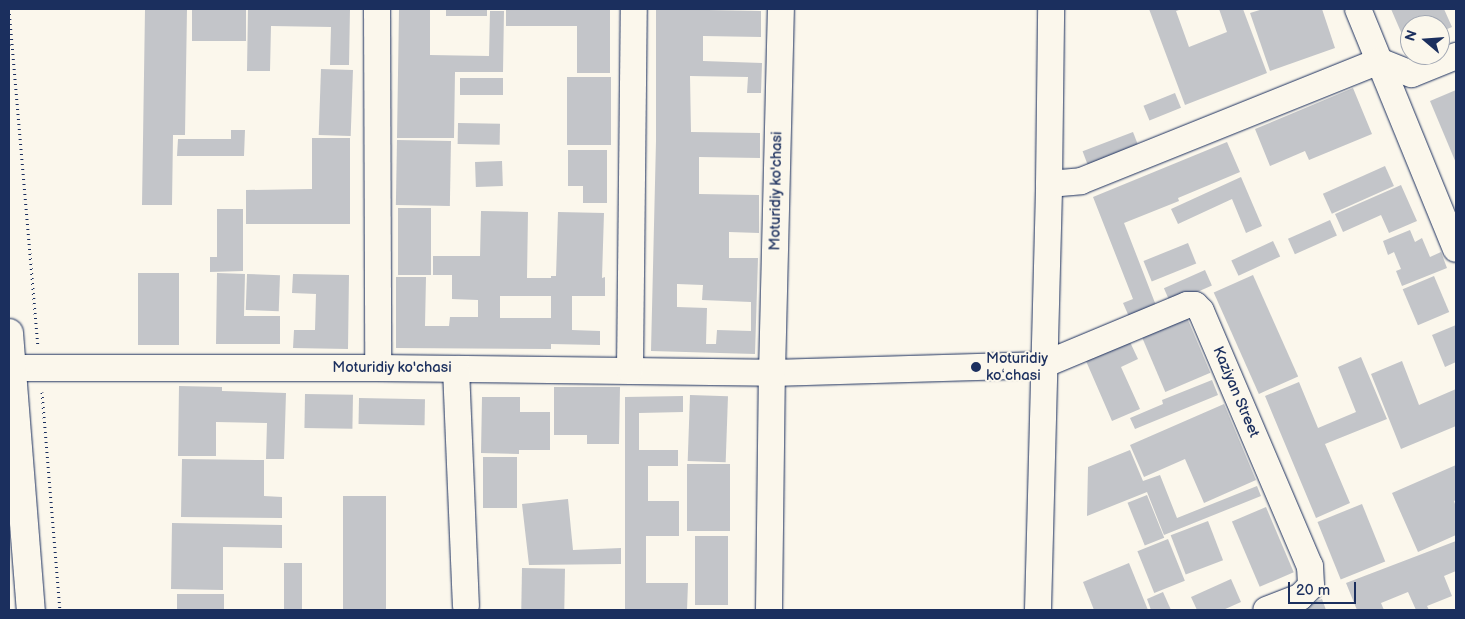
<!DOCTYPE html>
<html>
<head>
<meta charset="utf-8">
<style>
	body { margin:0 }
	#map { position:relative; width:1465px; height:619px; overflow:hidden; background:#fbf7ec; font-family:"Balsamiq Sans",sans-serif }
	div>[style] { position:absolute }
	.building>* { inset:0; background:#c3c5c9; transform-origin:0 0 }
	.path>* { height:3px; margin-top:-1.5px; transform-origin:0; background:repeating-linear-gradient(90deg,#1b2f5e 0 1px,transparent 0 5px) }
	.roads { filter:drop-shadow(0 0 1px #1b2f5e) drop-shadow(0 0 1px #1b2f5e) }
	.street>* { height:26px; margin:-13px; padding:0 13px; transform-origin:13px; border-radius:13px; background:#fbf7ec }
	.secondary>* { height:28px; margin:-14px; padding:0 14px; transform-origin:14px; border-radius:14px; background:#fbf7ec }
	.dots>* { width:14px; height:14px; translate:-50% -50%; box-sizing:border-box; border:2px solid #fbf7ec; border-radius:50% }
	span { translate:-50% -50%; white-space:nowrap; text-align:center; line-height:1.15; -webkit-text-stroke:4px #fbf7ec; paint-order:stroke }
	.street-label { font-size:15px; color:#1b2f5e }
	.poi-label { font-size:15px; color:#1b2f5e }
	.left { translate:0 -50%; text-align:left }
	.frame { position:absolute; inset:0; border:10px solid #1b2f5e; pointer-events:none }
	.north { position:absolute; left:1400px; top:15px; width:50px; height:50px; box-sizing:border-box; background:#fbf7ec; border:1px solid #a1a7b3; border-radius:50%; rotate:288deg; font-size:14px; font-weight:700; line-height:20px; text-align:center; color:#1b2f5e }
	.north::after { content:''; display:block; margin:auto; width:18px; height:22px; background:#1b2f5e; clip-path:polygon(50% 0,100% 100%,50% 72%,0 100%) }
	.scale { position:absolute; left:1288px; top:582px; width:68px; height:22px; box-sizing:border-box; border:2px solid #1b2f5e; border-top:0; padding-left:6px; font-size:15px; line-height:18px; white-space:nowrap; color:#1b2f5e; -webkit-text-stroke:4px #fbf7ec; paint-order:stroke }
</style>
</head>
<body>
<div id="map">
	<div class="building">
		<div style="clip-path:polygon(145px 9px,187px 9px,185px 135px,173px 135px,172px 205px,142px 205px)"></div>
		<div style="left:192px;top:9px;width:54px;height:32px"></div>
		<div style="clip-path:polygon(248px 9px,350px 9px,349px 65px,330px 65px,331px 27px,271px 26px,270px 71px,247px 71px)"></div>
		<div style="clip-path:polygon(399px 9px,430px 9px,430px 55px,489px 56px,490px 11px,504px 11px,503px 72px,455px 72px,454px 138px,397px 138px)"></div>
		<div style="left:446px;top:9px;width:41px;height:7px"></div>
		<div style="clip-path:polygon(610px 9px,610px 73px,577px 73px,577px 26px,506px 26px,506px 10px)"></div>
		<div style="clip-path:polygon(evenodd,656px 9px,761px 11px,761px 37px,703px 36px,703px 61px,762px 63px,761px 93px,747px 93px,748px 77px,690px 76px,691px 132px,760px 133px,760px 158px,699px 157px,699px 194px,759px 195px,759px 233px,729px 232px,729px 258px,758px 258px,755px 354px,651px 351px,656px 141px,656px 9px,677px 284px,703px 285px,702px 300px,751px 302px,751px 331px,717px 330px,716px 344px,706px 344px,707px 308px,677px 307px,677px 284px)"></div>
		<div style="clip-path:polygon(1149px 9px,1182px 9px,1176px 11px,1189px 47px,1227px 32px,1219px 9px,1243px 9px,1267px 73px,1185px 105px)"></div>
		<div style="clip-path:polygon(1263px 9px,1322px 9px,1335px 48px,1270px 71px,1250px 13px)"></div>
		<div style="clip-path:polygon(1391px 9px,1444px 9px,1452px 27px,1440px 32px,1440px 25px,1410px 25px,1410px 45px,1407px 46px)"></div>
		<div style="left:321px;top:69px;width:32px;height:66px;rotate:2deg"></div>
		<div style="left:567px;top:77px;width:44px;height:68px"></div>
		<div style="left:460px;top:78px;width:43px;height:17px"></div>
		<div style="clip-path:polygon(1353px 88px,1372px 134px,1309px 160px,1305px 151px,1270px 166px,1255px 129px)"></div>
		<div style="clip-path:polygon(1456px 90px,1456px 163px,1430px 101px)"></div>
		<div style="left:1175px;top:93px;width:16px;height:34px;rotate:68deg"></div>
		<div style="left:458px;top:123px;width:42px;height:21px;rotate:1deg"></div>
		<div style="clip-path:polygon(231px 130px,245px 130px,244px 156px,177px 156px,178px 139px,231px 139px)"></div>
		<div style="left:1133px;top:132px;width:14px;height:54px;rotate:69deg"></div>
		<div style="clip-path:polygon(312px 138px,350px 138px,350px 224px,246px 224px,246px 190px,312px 189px)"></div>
		<div style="left:397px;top:140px;width:54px;height:65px;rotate:1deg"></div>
		<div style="clip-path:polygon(1227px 142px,1240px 172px,1178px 198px,1179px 201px,1124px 223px,1157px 308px,1130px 319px,1123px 303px,1133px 299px,1093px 197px)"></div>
		<div style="clip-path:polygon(568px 150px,607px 150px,607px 203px,583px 203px,583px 186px,568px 186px)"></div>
		<div style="left:502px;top:161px;width:25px;height:27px;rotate:88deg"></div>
		<div style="left:1385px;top:166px;width:22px;height:68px;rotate:66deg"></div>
		<div style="clip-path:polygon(1241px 177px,1262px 226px,1246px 233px,1232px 199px,1178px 224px,1171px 209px)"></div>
		<div style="clip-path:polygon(1401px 185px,1417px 221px,1389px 233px,1381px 215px,1343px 232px,1335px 214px)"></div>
		<div style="left:398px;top:208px;width:33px;height:67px"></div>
		<div style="clip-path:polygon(217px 209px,243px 209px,243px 271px,210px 272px,210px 257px,217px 257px)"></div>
		<div style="clip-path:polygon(evenodd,481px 211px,528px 212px,527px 278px,551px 278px,551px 276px,556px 276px,558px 212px,604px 213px,602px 278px,605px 277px,605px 296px,572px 296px,572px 330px,600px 331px,600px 345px,551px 344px,551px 349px,396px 348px,396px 277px,426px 277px,425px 326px,449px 326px,450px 317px,478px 317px,478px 300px,452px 299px,452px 275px,433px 275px,433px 256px,480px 256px,481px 211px,500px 296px,551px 296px,551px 318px,500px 318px,500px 296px)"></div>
		<div style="left:1330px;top:220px;width:17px;height:46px;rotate:66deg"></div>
		<div style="clip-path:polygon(1410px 230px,1415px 242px,1422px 238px,1430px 257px,1441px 252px,1447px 268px,1402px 286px,1396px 271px,1401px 269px,1394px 252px,1388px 255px,1383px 241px)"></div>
		<div style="left:1273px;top:241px;width:17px;height:46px;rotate:65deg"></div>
		<div style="left:1188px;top:243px;width:22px;height:48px;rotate:68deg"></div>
		<div style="left:1205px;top:270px;width:17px;height:45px;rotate:66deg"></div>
		<div style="left:138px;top:273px;width:41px;height:72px"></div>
		<div style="clip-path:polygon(217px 273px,245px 274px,244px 316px,280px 316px,280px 344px,216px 344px)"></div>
		<div style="left:247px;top:274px;width:33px;height:36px;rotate:2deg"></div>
		<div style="clip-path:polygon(293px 274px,349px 275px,348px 349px,293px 348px,294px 330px,315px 330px,316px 294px,292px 293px)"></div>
		<div style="left:1253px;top:275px;width:111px;height:43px;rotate:66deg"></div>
		<div style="left:1434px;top:276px;width:39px;height:34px;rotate:67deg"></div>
		<div style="left:1185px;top:313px;width:65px;height:49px;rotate:67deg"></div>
		<div style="clip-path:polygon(1456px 325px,1456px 362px,1445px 367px,1432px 335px)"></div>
		<div style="clip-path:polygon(1130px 342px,1138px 359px,1121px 367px,1140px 409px,1112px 421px,1086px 361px)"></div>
		<div style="clip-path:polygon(1361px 357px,1387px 419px,1325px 444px,1350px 503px,1316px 518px,1265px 396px,1299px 382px,1318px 428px,1356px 412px,1338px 367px)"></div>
		<div style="clip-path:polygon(1402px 361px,1419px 405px,1456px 389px,1456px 426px,1401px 449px,1371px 374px)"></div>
		<div style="clip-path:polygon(1212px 380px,1218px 395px,1135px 429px,1130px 418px,1163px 404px,1162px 400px)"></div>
		<div style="clip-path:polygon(179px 386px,222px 387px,222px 391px,286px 393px,284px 459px,266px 459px,267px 423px,216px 422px,216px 456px,178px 456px)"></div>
		<div style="clip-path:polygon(554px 387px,620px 387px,619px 444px,587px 444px,587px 435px,554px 435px)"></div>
		<div style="left:305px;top:394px;width:48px;height:34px;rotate:1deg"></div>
		<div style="left:690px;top:395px;width:38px;height:66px;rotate:2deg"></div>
		<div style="clip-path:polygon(683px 396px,683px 412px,639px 413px,639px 450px,678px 450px,678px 466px,648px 466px,648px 501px,679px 501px,679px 536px,646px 536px,646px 583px,688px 583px,687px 610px,625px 610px,625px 397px)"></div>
		<div style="clip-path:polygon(482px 397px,520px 397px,520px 412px,550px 412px,550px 450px,519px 450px,519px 454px,481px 453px)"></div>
		<div style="left:359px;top:398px;width:66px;height:26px;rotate:1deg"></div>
		<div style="clip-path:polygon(1224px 404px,1256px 480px,1204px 503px,1185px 459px,1144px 477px,1130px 445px)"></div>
		<div style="clip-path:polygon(1130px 450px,1143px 481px,1160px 475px,1177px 518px,1257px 486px,1261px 496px,1164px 535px,1147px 492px,1087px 516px,1088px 467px)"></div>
		<div style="left:483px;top:457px;width:34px;height:51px"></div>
		<div style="clip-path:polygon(182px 459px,264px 460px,264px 496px,282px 497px,282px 518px,181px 517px)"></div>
		<div style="left:687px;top:464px;width:43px;height:67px"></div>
		<div style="clip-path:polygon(1456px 465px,1456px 500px,1454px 501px,1456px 507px,1456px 535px,1418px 552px,1392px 493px)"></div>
		<div style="left:1147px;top:495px;width:46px;height:21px;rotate:68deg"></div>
		<div style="left:343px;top:496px;width:43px;height:114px"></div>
		<div style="clip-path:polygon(568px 499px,573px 550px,621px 548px,621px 564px,529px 565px,522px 504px)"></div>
		<div style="left:1362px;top:504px;width:62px;height:48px;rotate:68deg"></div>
		<div style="left:1266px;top:507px;width:71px;height:37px;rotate:67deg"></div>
		<div style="left:1208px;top:521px;width:42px;height:40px;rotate:69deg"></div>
		<div style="clip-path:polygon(172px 523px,282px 525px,282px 548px,223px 547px,223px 590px,171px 589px)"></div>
		<div style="left:695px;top:536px;width:33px;height:69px"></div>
		<div style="left:1168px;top:539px;width:45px;height:33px;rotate:68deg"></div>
		<div style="clip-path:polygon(1456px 541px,1456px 571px,1444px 576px,1452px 596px,1427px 606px,1429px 610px,1416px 610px,1408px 592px,1381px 603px,1384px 610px,1357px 610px,1346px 583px)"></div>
		<div style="left:284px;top:563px;width:18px;height:47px"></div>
		<div style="clip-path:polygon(1129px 563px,1148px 610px,1094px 610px,1083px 582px)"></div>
		<div style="left:522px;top:568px;width:43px;height:42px;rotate:1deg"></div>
		<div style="clip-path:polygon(1231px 579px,1241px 602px,1223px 610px,1197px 610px,1191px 597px)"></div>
		<div style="clip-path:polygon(1163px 592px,1171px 610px,1151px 610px,1147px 599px)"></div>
		<div style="left:177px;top:594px;width:47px;height:16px"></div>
		<div style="clip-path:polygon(1322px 599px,1326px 610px,1292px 610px)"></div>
	</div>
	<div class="path">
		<div style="left:9px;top:9px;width:338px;rotate:85.1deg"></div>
		<div style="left:42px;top:392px;width:219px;rotate:85.3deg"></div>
	</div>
	<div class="roads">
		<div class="street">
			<div style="left:377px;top:9px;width:359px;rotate:89.8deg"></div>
			<div style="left:1358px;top:9px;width:259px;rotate:67.8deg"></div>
			<div style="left:1049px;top:184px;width:32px;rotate:-5deg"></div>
			<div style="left:1081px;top:181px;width:321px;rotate:-21.9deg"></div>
			<div style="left:1379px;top:61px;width:35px;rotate:22deg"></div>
			<div style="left:1412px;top:74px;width:48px;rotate:-22.2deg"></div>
			<div style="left:11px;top:368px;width:367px"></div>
			<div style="left:378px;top:368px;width:394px;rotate:0.7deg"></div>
			<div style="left:772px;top:373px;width:271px;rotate:-1.7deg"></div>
			<div style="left:1043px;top:365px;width:156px;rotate:-22.6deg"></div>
			<div style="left:1187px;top:305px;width:8px"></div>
			<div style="left:1195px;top:305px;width:8px;rotate:45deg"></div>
			<div style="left:1201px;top:311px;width:277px;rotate:66.9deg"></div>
			<div style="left:1310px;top:566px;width:20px;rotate:87deg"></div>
			<div style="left:1311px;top:586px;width:16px;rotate:135deg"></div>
			<div style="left:1300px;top:597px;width:36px;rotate:159deg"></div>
			<div style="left:456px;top:369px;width:237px;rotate:87.6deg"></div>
			<div style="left:630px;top:370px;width:361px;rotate:-89.4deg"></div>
			<div style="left:769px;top:610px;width:237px;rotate:-89.3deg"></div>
			<div style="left:772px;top:373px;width:364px;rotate:-88.6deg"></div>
			<div style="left:1038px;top:610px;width:426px;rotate:-88.5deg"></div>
			<div style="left:1049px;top:184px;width:175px;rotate:-89.3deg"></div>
		</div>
		<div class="secondary">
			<div style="left:9px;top:333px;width:278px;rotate:85.5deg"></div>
		</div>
	</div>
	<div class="dots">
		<div style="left:976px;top:367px;background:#1b2f5e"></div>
	</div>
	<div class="street-label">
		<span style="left:776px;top:191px;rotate:-89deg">Moturidiy ko'chasi</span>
		<span style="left:392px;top:368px">Moturidiy ko'chasi</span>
		<span style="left:1236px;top:392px;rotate:67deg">Kaziyan Street</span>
	</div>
	<div class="poi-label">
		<span class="left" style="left:986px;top:367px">Moturidiy<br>koʻchasi</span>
	</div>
	<div class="frame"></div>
	<div class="north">N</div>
	<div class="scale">20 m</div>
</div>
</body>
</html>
